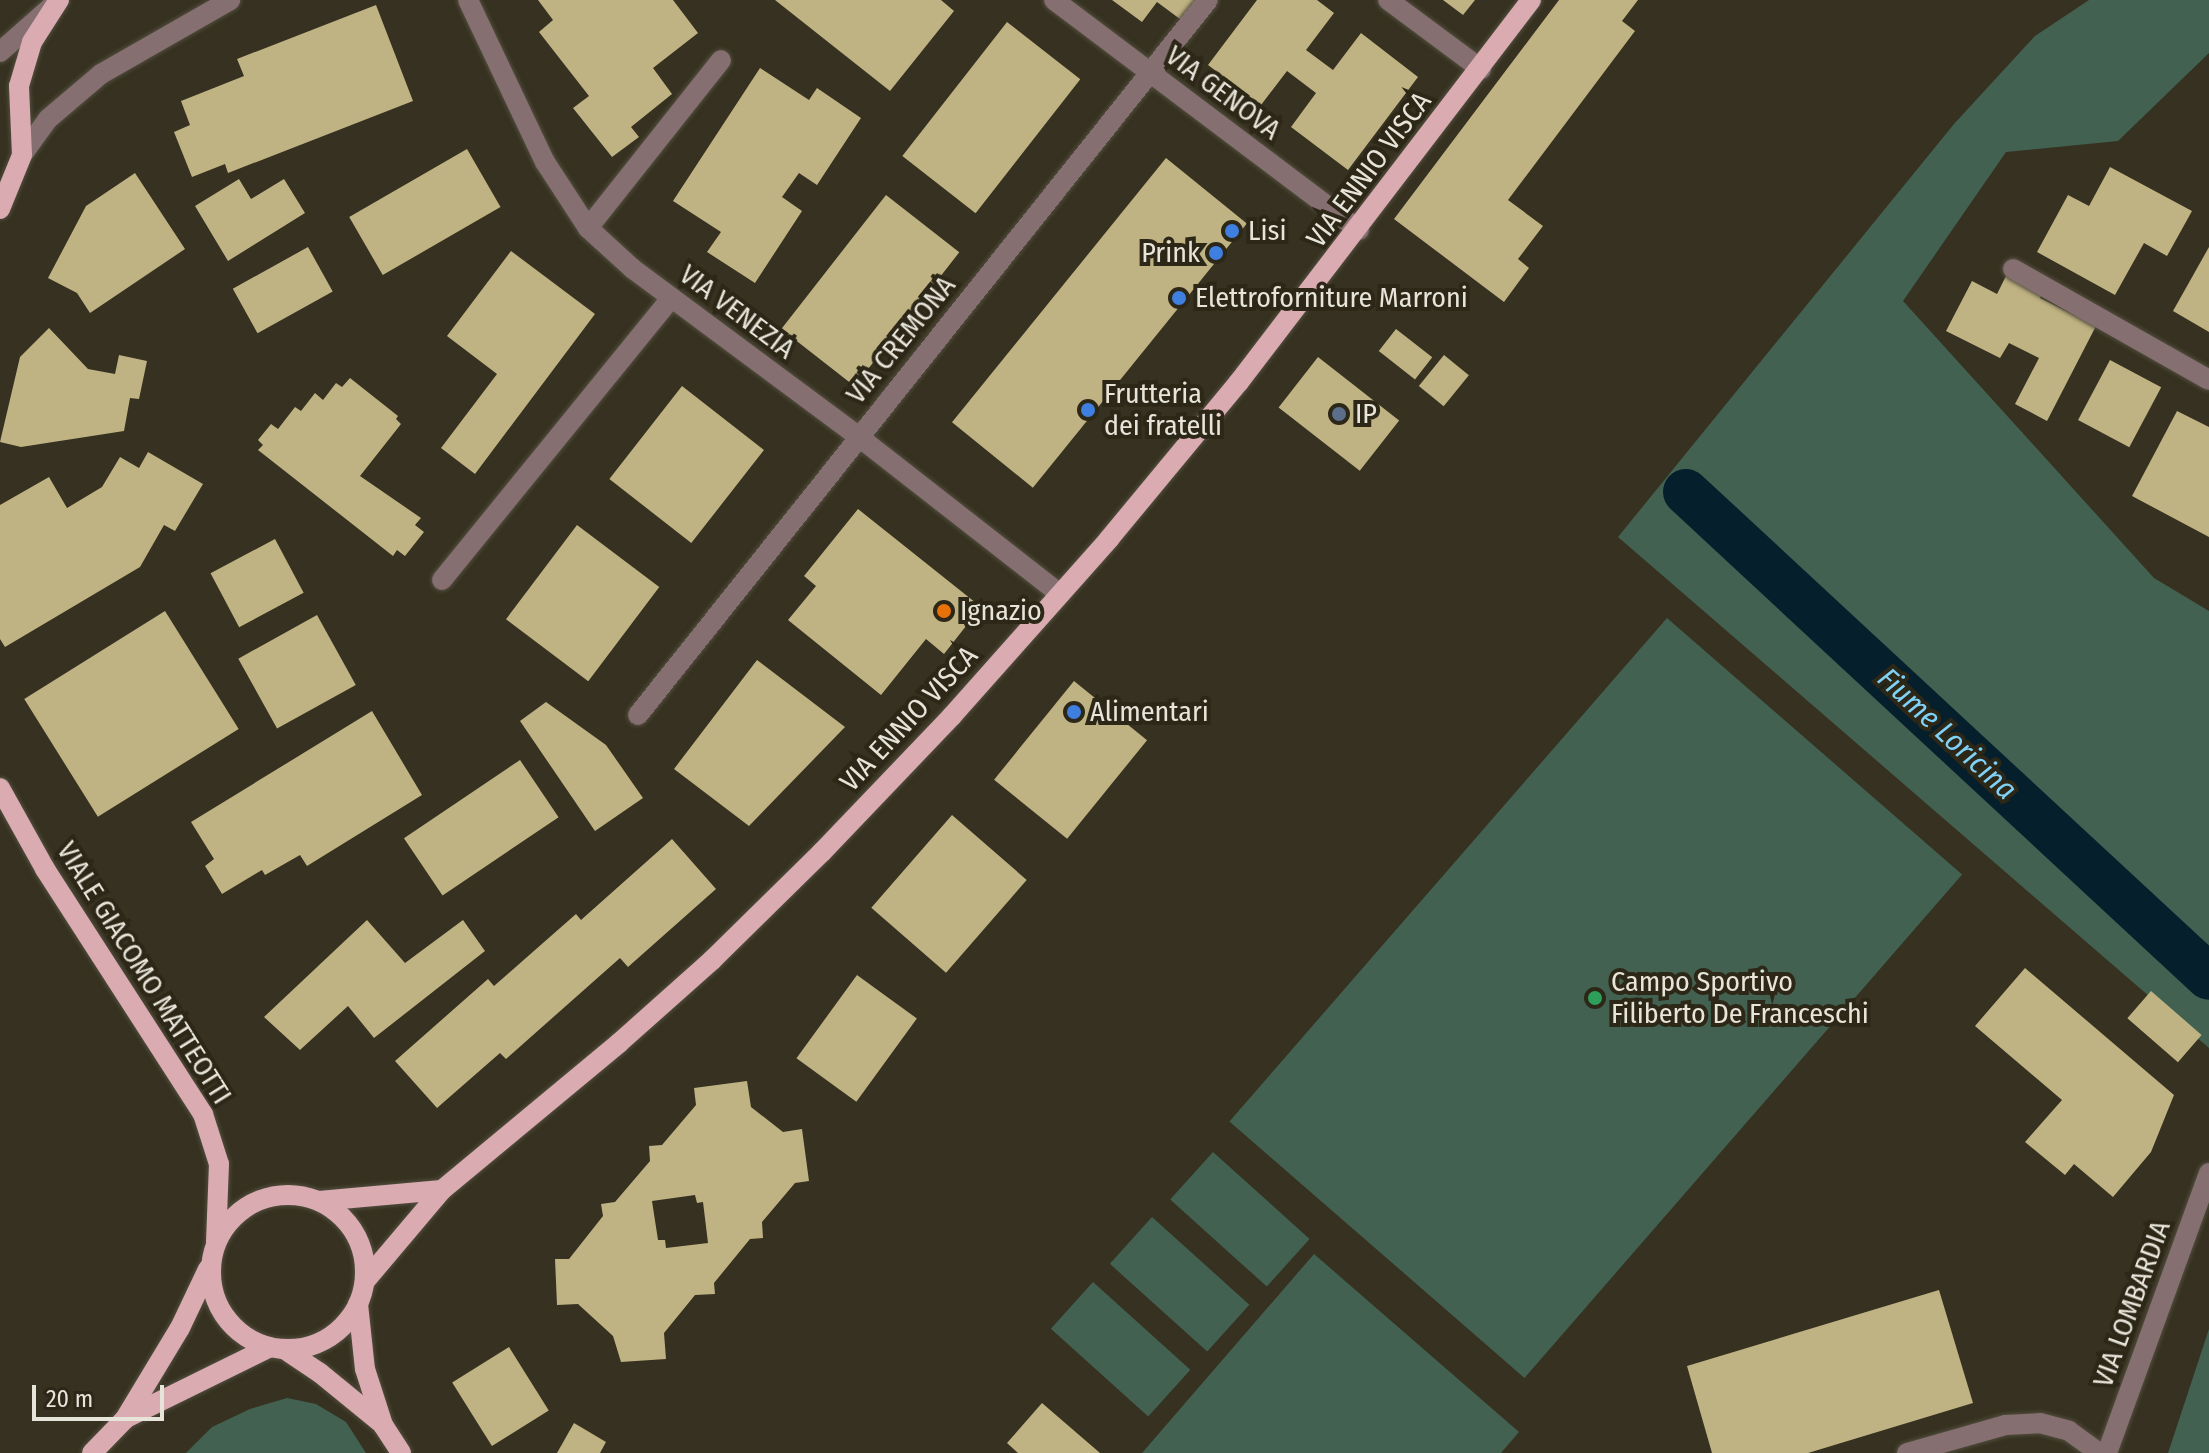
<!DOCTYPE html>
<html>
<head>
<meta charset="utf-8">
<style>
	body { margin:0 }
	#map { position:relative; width:2209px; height:1453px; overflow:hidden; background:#363120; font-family:"Fira Sans Condensed",sans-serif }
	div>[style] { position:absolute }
	.green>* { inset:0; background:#436150; transform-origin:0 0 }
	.canal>* { height:46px; margin:-23px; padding:0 23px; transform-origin:23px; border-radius:23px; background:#05202c }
	.building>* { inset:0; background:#c0b383; transform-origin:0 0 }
	.roads { filter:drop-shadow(0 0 2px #524e3e) drop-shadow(0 0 2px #524e3e) }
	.minor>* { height:20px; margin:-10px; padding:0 10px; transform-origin:10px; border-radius:10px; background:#866f71 }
	.major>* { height:20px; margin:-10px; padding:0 10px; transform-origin:10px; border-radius:10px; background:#daabb1 }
	.major>.ring { margin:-10px; padding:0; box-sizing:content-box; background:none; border:20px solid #daabb1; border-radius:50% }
	.dots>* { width:22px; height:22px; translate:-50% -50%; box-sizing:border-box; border:4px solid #2c2717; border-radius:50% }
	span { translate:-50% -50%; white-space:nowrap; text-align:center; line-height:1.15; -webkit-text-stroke:8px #2c2717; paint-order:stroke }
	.street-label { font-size:28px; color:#e7e4da }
	.poi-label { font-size:28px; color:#e7e4da }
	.left { translate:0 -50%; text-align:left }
	.right { translate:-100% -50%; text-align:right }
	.water-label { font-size:30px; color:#7fd1f6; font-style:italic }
	.scale { position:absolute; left:32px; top:1385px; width:132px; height:36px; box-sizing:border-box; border:4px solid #e7e4da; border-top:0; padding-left:10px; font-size:24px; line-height:28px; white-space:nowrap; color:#e7e4da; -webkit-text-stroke:6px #2c2717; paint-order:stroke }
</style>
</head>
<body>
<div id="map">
	<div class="green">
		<div style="clip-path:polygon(2089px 0,2209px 0,2209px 53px,2118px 141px,2006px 152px,1903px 301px,2154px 578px,2209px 611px,2209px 1048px,1618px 537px,1954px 124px,2035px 36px)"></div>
		<div style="left:1667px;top:618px;width:391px;height:667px;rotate:41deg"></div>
		<div style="left:1213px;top:1152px;width:130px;height:64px;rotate:42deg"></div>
		<div style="left:1152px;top:1217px;width:131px;height:63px;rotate:42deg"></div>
		<div style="clip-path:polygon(1314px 1254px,1519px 1432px,1501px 1453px,1142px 1453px)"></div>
		<div style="left:1093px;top:1282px;width:131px;height:63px;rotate:42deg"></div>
		<div style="clip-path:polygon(2209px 1329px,2209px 1453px,2168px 1453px)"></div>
		<div style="clip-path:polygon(287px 1398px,316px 1404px,346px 1422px,366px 1453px,186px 1453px,212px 1427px,250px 1409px)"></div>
	</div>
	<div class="canal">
		<div style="left:1686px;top:492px;width:713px;rotate:42.84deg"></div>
	</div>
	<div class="building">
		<div style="clip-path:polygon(538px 0,673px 0,698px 33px,653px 68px,672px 94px,631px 127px,639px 137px,612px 157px,573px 108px,589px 96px,539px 32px,553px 20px)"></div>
		<div style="clip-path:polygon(775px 0,941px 0,954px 11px,890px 91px)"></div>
		<div style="clip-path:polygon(1112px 0,1200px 0,1184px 22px,1157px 2px,1142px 22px)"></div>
		<div style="clip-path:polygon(1257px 0,1317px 0,1334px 13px,1306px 50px,1333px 70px,1361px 33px,1418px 77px,1348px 170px,1291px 127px,1316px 93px,1287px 71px,1261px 105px,1208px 65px)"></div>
		<div style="clip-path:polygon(1443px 0,1475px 0,1463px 15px)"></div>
		<div style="clip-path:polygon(1559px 0,1638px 0,1622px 21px,1635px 31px,1508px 200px,1543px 226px,1518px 259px,1529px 268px,1504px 302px,1394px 219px)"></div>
		<div style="clip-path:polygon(376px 5px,413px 101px,228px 173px,225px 164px,192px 177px,174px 132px,190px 125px,181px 101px,244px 76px,237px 59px)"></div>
		<div style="left:1007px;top:22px;width:93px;height:170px;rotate:38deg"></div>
		<div style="clip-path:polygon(760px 68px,809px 100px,817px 88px,861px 118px,817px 185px,799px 173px,782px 197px,802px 211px,755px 283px,707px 252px,721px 232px,673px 201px)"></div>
		<div style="left:467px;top:149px;width:67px;height:136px;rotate:60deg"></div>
		<div style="left:1166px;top:158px;width:104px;height:340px;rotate:39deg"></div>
		<div style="clip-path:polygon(2110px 167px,2192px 211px,2167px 256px,2144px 243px,2115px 295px,2037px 252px,2068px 195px,2089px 206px)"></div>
		<div style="clip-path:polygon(135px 173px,185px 249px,90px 313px,77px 293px,48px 278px,86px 206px)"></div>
		<div style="clip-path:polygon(239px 179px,251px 199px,284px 179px,305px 213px,228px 261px,195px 206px)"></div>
		<div style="left:886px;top:195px;width:93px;height:170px;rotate:38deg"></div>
		<div style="left:308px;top:247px;width:51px;height:86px;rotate:61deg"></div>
		<div style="clip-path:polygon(2209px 247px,2209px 332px,2173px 311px)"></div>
		<div style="clip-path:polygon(511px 251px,595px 314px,475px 474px,441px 448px,497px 374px,447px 336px)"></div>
		<div style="clip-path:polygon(2007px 274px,2043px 292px,2040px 298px,2096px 326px,2047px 421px,2015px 404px,2039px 358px,2009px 343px,2000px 358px,1946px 331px,1972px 281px,1997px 294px)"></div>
		<div style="clip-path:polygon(49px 328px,88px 369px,115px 374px,119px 355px,147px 361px,139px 399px,130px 398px,124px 431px,21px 447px,0 442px,20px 357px)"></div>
		<div style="left:1396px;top:329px;width:46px;height:28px;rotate:38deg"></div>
		<div style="left:1444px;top:355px;width:32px;height:40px;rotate:39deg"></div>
		<div style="left:1318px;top:357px;width:103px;height:64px;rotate:38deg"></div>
		<div style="left:2110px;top:360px;width:58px;height:68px;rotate:28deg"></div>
		<div style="clip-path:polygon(350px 378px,398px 416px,396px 419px,401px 424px,360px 476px,421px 518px,415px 525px,424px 532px,405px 556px,397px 550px,393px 556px,258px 450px,263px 445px,258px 440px,271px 424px,278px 429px,295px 407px,301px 411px,315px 393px,323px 400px,336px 383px,342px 387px)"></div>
		<div style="left:682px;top:386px;width:104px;height:118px;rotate:38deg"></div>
		<div style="clip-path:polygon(2177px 411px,2209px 427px,2209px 537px,2132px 496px)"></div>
		<div style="clip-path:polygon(148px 452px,203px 484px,175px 531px,164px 525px,140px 567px,5px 647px,0 639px,0 505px,49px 477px,67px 508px,102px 487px,120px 457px,139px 468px)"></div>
		<div style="clip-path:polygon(858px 509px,981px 607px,944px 654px,926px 639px,881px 695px,788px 620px,816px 586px,804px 576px)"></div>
		<div style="left:577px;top:525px;width:103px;height:118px;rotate:37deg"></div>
		<div style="left:275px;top:539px;width:61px;height:73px;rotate:62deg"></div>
		<div style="left:165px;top:611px;width:139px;height:166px;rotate:58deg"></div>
		<div style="left:317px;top:615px;width:80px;height:90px;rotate:61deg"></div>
		<div style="clip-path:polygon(757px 660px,845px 727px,749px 826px,674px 769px)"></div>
		<div style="left:1074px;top:681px;width:94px;height:127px;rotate:39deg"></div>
		<div style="clip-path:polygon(546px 702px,606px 745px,643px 798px,595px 831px,520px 721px)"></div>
		<div style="clip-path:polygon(372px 711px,422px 795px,307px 866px,300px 855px,265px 875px,262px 870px,222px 894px,205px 866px,214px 859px,191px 822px)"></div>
		<div style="left:520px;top:760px;width:69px;height:140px;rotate:56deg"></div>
		<div style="left:952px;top:815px;width:99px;height:123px;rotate:41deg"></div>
		<div style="clip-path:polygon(672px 839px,716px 889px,628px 967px,620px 958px,506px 1059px,500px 1053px,437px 1108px,395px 1061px,488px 979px,494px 986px,576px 914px,581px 920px)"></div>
		<div style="clip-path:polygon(367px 920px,405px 963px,463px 920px,485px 951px,374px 1038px,348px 1006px,300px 1050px,264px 1017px)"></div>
		<div style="clip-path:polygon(2025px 968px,2174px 1095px,2151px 1152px,2113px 1197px,2074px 1164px,2065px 1175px,2025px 1142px,2062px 1100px,1975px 1026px)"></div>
		<div style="left:857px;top:975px;width:74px;height:103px;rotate:36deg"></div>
		<div style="left:2151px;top:991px;width:67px;height:36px;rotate:41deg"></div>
		<div style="clip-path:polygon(evenodd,747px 1081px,751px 1107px,783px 1132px,802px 1129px,809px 1181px,795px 1183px,762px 1222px,763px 1238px,750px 1239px,714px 1283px,715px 1294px,695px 1295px,664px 1333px,666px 1359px,621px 1362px,613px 1336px,578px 1304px,557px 1305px,555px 1259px,569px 1259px,603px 1216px,601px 1204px,615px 1202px,650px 1161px,649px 1146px,662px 1145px,696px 1105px,694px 1088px,747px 1081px,695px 1195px,697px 1203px,703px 1202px,708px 1243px,666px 1248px,665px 1240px,658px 1240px,652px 1201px,695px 1195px)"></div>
		<div style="clip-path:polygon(1939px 1290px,1973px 1403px,1808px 1453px,1712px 1453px,1687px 1366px)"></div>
		<div style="left:509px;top:1347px;width:75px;height:67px;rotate:58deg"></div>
		<div style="clip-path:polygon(1042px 1403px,1100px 1453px,1018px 1453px,1007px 1443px)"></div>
		<div style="clip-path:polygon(574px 1423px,606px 1442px,600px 1453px,557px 1453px)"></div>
	</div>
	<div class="roads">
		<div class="minor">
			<div style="left:468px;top:0;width:179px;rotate:64.6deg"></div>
			<div style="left:545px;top:162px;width:79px;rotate:56.9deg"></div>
			<div style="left:588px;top:228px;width:61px;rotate:42.3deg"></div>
			<div style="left:633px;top:269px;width:282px;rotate:36.6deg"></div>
			<div style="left:859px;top:437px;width:255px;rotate:38deg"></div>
			<div style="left:1054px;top:0;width:382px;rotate:37deg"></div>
			<div style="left:1388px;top:0;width:116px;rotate:36.6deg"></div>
			<div style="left:0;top:52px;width:68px;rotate:-41.4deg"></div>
			<div style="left:22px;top:155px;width:44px;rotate:-54.2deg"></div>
			<div style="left:48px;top:119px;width:70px;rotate:-40.3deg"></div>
			<div style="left:101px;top:74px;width:149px;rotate:-29.8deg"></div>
			<div style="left:588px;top:228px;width:214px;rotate:-51.6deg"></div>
			<div style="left:2013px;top:269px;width:225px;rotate:29.5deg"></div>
			<div style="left:442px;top:580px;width:363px;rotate:-50.9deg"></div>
			<div style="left:638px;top:715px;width:914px;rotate:-51.44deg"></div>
			<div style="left:1907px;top:1453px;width:102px;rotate:-15.9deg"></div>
			<div style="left:2005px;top:1425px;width:35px;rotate:-3deg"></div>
			<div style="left:2040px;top:1423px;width:30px;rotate:15deg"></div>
			<div style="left:2069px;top:1431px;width:37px;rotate:36deg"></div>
			<div style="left:2107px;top:1453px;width:298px;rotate:-70deg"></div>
		</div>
		<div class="major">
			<div style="left:0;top:209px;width:58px;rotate:-67.8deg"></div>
			<div style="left:22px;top:155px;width:69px;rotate:-92.5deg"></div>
			<div style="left:19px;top:86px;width:46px;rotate:-73.5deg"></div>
			<div style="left:32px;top:42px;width:50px;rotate:-57.3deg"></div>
			<div style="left:0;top:788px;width:93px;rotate:60.9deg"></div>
			<div style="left:45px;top:869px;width:292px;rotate:57.2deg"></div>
			<div style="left:203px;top:1114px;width:52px;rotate:72.3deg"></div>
			<div style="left:219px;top:1164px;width:78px;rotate:92.2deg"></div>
			<div class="ring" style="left:211px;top:1195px;width:134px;height:134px"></div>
			<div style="left:319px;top:1201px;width:123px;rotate:-5.1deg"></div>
			<div style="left:365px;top:1281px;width:119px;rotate:-49.8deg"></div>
			<div style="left:442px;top:1190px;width:230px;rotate:-39.7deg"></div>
			<div style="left:619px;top:1043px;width:125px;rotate:-41.7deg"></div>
			<div style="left:712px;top:960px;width:154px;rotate:-44.5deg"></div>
			<div style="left:822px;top:852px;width:188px;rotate:-46.3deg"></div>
			<div style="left:952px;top:716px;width:237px;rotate:-48.4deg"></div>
			<div style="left:1109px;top:539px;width:204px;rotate:-50.4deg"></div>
			<div style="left:1239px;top:382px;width:481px;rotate:-52.6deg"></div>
			<div style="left:358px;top:1304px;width:65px;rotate:83.9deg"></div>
			<div style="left:365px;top:1369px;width:59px;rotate:72.2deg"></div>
			<div style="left:383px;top:1425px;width:33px;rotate:57deg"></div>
			<div style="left:284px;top:1349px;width:43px;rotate:33.7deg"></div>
			<div style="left:320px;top:1373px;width:77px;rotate:39.2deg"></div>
			<div style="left:128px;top:1417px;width:158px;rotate:-26.2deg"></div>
			<div style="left:92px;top:1453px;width:47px;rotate:-45.9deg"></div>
			<div style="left:125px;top:1419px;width:106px;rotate:-58.9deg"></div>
			<div style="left:180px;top:1328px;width:65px;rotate:-64.6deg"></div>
		</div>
	</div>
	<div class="dots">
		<div style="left:1232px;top:231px;background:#3f7fe0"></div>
		<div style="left:1216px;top:253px;background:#3f7fe0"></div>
		<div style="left:1179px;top:298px;background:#3f7fe0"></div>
		<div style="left:1088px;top:410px;background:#3f7fe0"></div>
		<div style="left:1339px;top:414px;background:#5c6f8a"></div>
		<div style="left:944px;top:611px;background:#e8710a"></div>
		<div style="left:1074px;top:712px;background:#3f7fe0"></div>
		<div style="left:1595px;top:998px;background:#2e9e5b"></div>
	</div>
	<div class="street-label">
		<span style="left:1223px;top:93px;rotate:37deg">VIA GENOVA</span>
		<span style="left:1369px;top:170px;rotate:-53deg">VIA ENNIO VISCA</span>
		<span style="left:737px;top:312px;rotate:37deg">VIA VENEZIA</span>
		<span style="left:901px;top:340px;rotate:-51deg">VIA CREMONA</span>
		<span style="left:909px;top:719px;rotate:-47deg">VIA ENNIO VISCA</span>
		<span style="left:144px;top:973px;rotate:58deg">VIALE GIACOMO MATTEOTTI</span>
		<span style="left:2132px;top:1304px;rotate:-70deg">VIA LOMBARDIA</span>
	</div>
	<div class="poi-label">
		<span class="left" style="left:1248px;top:231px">Lisi</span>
		<span class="right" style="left:1200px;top:253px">Prink</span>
		<span class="left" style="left:1195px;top:298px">Elettroforniture Marroni</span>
		<span class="left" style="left:1104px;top:410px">Frutteria<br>dei fratelli</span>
		<span class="left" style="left:1355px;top:414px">IP</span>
		<span class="left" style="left:960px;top:611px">Ignazio</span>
		<span class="left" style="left:1090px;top:712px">Alimentari</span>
		<span class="left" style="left:1611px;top:998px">Campo Sportivo<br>Filiberto De Franceschi</span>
	</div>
	<div class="water-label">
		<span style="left:1947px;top:734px;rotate:43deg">Fiume Loricina</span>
	</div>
	<div class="scale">20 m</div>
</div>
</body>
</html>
